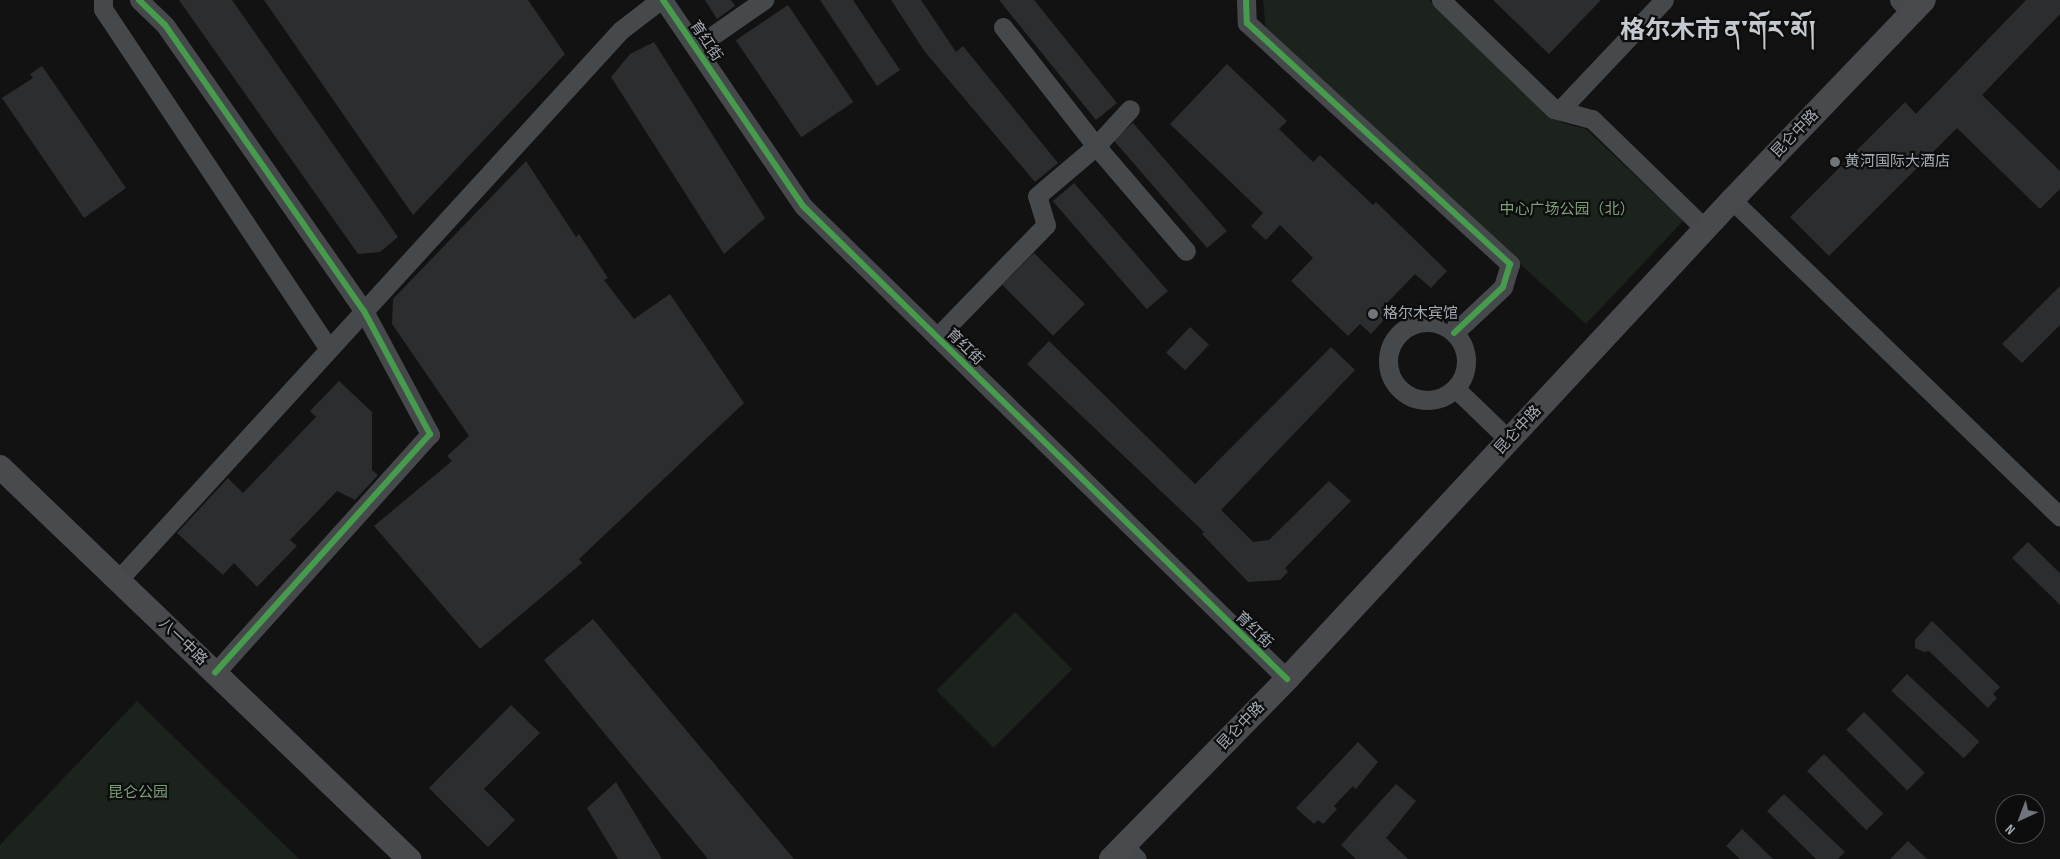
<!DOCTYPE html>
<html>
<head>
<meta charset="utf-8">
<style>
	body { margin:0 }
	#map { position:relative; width:2060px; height:859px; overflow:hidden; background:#121212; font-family:"Sofia Sans Condensed","Noto Sans SC","Noto Serif Tibetan",sans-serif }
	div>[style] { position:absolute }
	.green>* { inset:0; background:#1c231c; transform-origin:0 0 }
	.building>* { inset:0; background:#2c2d2e; transform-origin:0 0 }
	.minor>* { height:19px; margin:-9.5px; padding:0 9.5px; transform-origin:9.5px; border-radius:9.5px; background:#46494b }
	.minor>.ring { margin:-9.5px; padding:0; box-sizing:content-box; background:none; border:19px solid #46494b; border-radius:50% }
	.major>* { height:24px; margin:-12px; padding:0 12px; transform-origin:12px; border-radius:12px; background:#484a4d }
	.cycleway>* { height:6px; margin:-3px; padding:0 3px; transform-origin:3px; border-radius:3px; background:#469c4c }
	.dots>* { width:14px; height:14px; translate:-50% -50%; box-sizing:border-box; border:2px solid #0d0d0e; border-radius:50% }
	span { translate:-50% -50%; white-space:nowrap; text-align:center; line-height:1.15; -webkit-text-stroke:4.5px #0d0d0e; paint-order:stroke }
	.street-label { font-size:15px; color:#a3abb4 }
	.poi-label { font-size:15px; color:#a3abb4 }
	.left { translate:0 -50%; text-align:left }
	.park-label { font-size:15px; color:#7da079 }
	.town-label { font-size:25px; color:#c4c9d0; font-weight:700 }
	.north { position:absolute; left:1995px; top:794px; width:50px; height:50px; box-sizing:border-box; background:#0d0d0e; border:1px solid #494c50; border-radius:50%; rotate:223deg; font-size:14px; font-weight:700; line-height:20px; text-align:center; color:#a3abb4 }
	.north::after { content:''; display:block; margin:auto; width:18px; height:22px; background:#70757b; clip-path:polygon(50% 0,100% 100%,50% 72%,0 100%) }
</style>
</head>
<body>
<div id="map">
	<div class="green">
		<div style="clip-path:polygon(1263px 0,1429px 0,1562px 123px,1586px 129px,1683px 221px,1586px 324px,1266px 32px)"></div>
		<div style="left:1015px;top:612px;width:81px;height:111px;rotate:45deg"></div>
		<div style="clip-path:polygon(137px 701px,299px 859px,0 859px,0 845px)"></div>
	</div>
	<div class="building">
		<div style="clip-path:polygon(179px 0,232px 0,398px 237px,380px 252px,358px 254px)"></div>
		<div style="clip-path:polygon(264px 0,528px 0,565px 54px,413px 215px)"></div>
		<div style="clip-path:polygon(705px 0,731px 0,735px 6px,717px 19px)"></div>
		<div style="clip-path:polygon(820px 0,853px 0,900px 70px,877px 86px)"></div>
		<div style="clip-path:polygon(891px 0,921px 0,956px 52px,963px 46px,1058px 163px,1035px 182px,925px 52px)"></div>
		<div style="clip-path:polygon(999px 0,1034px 0,1117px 103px,1096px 120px)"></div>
		<div style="clip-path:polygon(1493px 0,1601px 0,1549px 54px)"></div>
		<div style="clip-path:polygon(2026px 0,2060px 0,2060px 14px,1982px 95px,2060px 171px,2060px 189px,2040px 209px,1957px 128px,1829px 256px,1790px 217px,1905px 102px,1916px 114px)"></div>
		<div style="left:788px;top:5px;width:117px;height:63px;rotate:56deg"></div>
		<div style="clip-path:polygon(654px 42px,765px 218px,724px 254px,611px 77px,630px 54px)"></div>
		<div style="clip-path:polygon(1227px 64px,1287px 121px,1279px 129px,1313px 162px,1320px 155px,1373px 205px,1376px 202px,1447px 271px,1431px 288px,1415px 274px,1387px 303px,1394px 309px,1371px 334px,1360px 324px,1348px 336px,1291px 281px,1313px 258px,1280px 225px,1266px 240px,1251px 226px,1263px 213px,1170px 124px)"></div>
		<div style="clip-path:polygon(42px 66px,126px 188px,84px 218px,2px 98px,33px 78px,30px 74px)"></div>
		<div style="left:1133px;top:123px;width:143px;height:26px;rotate:49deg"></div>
		<div style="clip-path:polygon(526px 161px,576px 237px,579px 234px,608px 278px,604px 280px,634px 319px,670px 294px,744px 403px,579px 559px,582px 563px,480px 649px,374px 526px,452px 461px,447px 456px,469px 436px,392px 324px,393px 299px)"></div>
		<div style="left:1074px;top:183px;width:143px;height:28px;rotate:49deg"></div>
		<div style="left:1034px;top:253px;width:72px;height:45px;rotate:45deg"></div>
		<div style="clip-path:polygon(2060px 286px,2060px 325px,2022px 363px,2002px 344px)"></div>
		<div style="left:1190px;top:327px;width:26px;height:35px;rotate:43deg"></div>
		<div style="clip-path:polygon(1049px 341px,1195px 484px,1331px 347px,1355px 370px,1221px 510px,1253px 542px,1269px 540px,1329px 481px,1351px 501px,1285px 568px,1288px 572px,1280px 580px,1248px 582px,1202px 534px,1204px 532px,1027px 364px)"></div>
		<div style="clip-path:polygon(339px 381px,372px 412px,372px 470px,378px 475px,355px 500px,337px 491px,290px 540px,297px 546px,257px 587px,234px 563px,223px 575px,177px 533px,228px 478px,243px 493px,316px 417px,310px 411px)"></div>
		<div style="clip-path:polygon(2028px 542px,2060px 573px,2060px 605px,2012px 558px)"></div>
		<div style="clip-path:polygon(593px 619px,794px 859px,708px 859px,544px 660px)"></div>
		<div style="clip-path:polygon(1932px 621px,2000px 687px,1993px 694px,1997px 698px,1988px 708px,1929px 651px,1924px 652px,1915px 648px,1915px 640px)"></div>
		<div style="left:1907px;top:674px;width:99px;height:23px;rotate:43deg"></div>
		<div style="clip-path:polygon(511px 705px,540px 733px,484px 789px,515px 820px,488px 847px,429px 788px)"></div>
		<div style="left:1864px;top:712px;width:86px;height:25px;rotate:45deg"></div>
		<div style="clip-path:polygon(1358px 742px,1378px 762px,1356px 789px,1353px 786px,1334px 806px,1337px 809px,1323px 824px,1318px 820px,1314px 824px,1296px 808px)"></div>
		<div style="left:1824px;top:754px;width:84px;height:24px;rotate:45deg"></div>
		<div style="clip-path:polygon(616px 782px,662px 859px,618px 859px,587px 808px)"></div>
		<div style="clip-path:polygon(1396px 784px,1416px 801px,1386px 838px,1408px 859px,1356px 859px,1341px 845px)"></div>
		<div style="clip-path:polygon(1784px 794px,1845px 852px,1838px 859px,1816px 859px,1767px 811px)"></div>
		<div style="clip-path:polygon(1742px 829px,1773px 859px,1740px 859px,1726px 846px)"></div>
		<div style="clip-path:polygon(1908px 841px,1927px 859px,1890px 859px)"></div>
	</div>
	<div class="minor">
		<div style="left:103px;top:0;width:9px;rotate:90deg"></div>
		<div style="left:103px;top:9px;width:408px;rotate:56.4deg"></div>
		<div style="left:139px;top:0;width:36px;rotate:44deg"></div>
		<div style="left:165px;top:25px;width:348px;rotate:55.2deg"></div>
		<div style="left:364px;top:311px;width:140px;rotate:61.8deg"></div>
		<div style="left:430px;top:434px;width:321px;rotate:132deg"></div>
		<div style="left:663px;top:0;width:249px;rotate:55.8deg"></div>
		<div style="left:803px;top:206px;width:677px;rotate:44.34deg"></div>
		<div style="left:1246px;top:0;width:23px;rotate:88deg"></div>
		<div style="left:1247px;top:23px;width:357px;rotate:42.5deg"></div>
		<div style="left:1510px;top:264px;width:24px;rotate:107deg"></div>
		<div style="left:1503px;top:287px;width:67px;rotate:136.8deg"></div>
		<div style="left:1441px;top:0;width:157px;rotate:44deg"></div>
		<div style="left:1554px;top:109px;width:39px;rotate:15deg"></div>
		<div style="left:1592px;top:119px;width:158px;rotate:44.2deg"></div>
		<div style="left:1899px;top:0;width:18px;rotate:47deg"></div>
		<div style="left:1003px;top:27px;width:151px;rotate:52deg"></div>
		<div style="left:1096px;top:146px;width:138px;rotate:49.4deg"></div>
		<div style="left:696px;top:47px;width:83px;rotate:-34.7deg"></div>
		<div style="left:1560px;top:110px;width:151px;rotate:-46.6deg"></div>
		<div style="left:1732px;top:200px;width:456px;rotate:44deg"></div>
		<div class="ring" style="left:1388px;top:322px;width:59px;height:59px"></div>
		<div style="left:937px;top:337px;width:156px;rotate:-45.8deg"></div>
		<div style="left:1046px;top:225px;width:30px;rotate:-107deg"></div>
		<div style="left:1037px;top:196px;width:77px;rotate:-40.3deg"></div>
		<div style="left:1096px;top:146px;width:50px;rotate:-47.4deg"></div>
		<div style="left:1455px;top:388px;width:75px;rotate:43.9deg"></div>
		<div style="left:118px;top:580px;width:745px;rotate:-47.56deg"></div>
		<div style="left:621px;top:30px;width:49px;rotate:-37.6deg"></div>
		<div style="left:1124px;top:846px;width:18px;rotate:45deg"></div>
	</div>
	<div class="major">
		<div style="left:0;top:467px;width:567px;rotate:43.78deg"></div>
		<div style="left:1111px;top:859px;width:252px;rotate:-45.6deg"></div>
		<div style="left:1287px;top:679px;width:654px;rotate:-47.11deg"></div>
		<div style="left:1732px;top:200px;width:277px;rotate:-46.2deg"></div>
	</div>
	<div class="cycleway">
		<div style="left:139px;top:0;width:36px;rotate:44deg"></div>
		<div style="left:165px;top:25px;width:348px;rotate:55.2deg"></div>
		<div style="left:364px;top:311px;width:140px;rotate:61.8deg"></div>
		<div style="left:430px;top:434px;width:321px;rotate:132deg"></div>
		<div style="left:663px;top:0;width:249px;rotate:55.8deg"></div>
		<div style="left:803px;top:206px;width:677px;rotate:44.34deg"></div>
		<div style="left:1246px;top:0;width:23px;rotate:88deg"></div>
		<div style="left:1247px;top:23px;width:357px;rotate:42.5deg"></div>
		<div style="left:1510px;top:264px;width:24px;rotate:107deg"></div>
		<div style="left:1503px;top:287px;width:67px;rotate:136.8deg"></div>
	</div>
	<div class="dots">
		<div style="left:1835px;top:162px;background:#70757b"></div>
		<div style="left:1373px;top:314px;background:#70757b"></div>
	</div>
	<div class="street-label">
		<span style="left:706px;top:41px;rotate:56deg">育红街</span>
		<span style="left:1795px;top:134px;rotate:-46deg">昆仑中路</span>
		<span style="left:965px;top:347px;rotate:44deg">育红街</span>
		<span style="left:1518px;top:430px;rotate:-47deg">昆仑中路</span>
		<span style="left:1254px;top:630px;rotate:44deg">育红街</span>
		<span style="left:183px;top:642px;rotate:44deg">八一中路</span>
		<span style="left:1241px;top:726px;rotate:-46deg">昆仑中路</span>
	</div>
	<div class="poi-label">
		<span class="left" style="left:1845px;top:162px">黄河国际大酒店</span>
		<span class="left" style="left:1383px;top:314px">格尔木宾馆</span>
	</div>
	<div class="park-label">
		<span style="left:1567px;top:210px">中心广场公园（北）</span>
		<span style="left:138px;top:793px">昆仑公园</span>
	</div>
	<div class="town-label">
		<span style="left:1718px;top:31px">格尔木市 ན་གོར་མོ།</span>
	</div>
	<div class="north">N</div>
</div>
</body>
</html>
